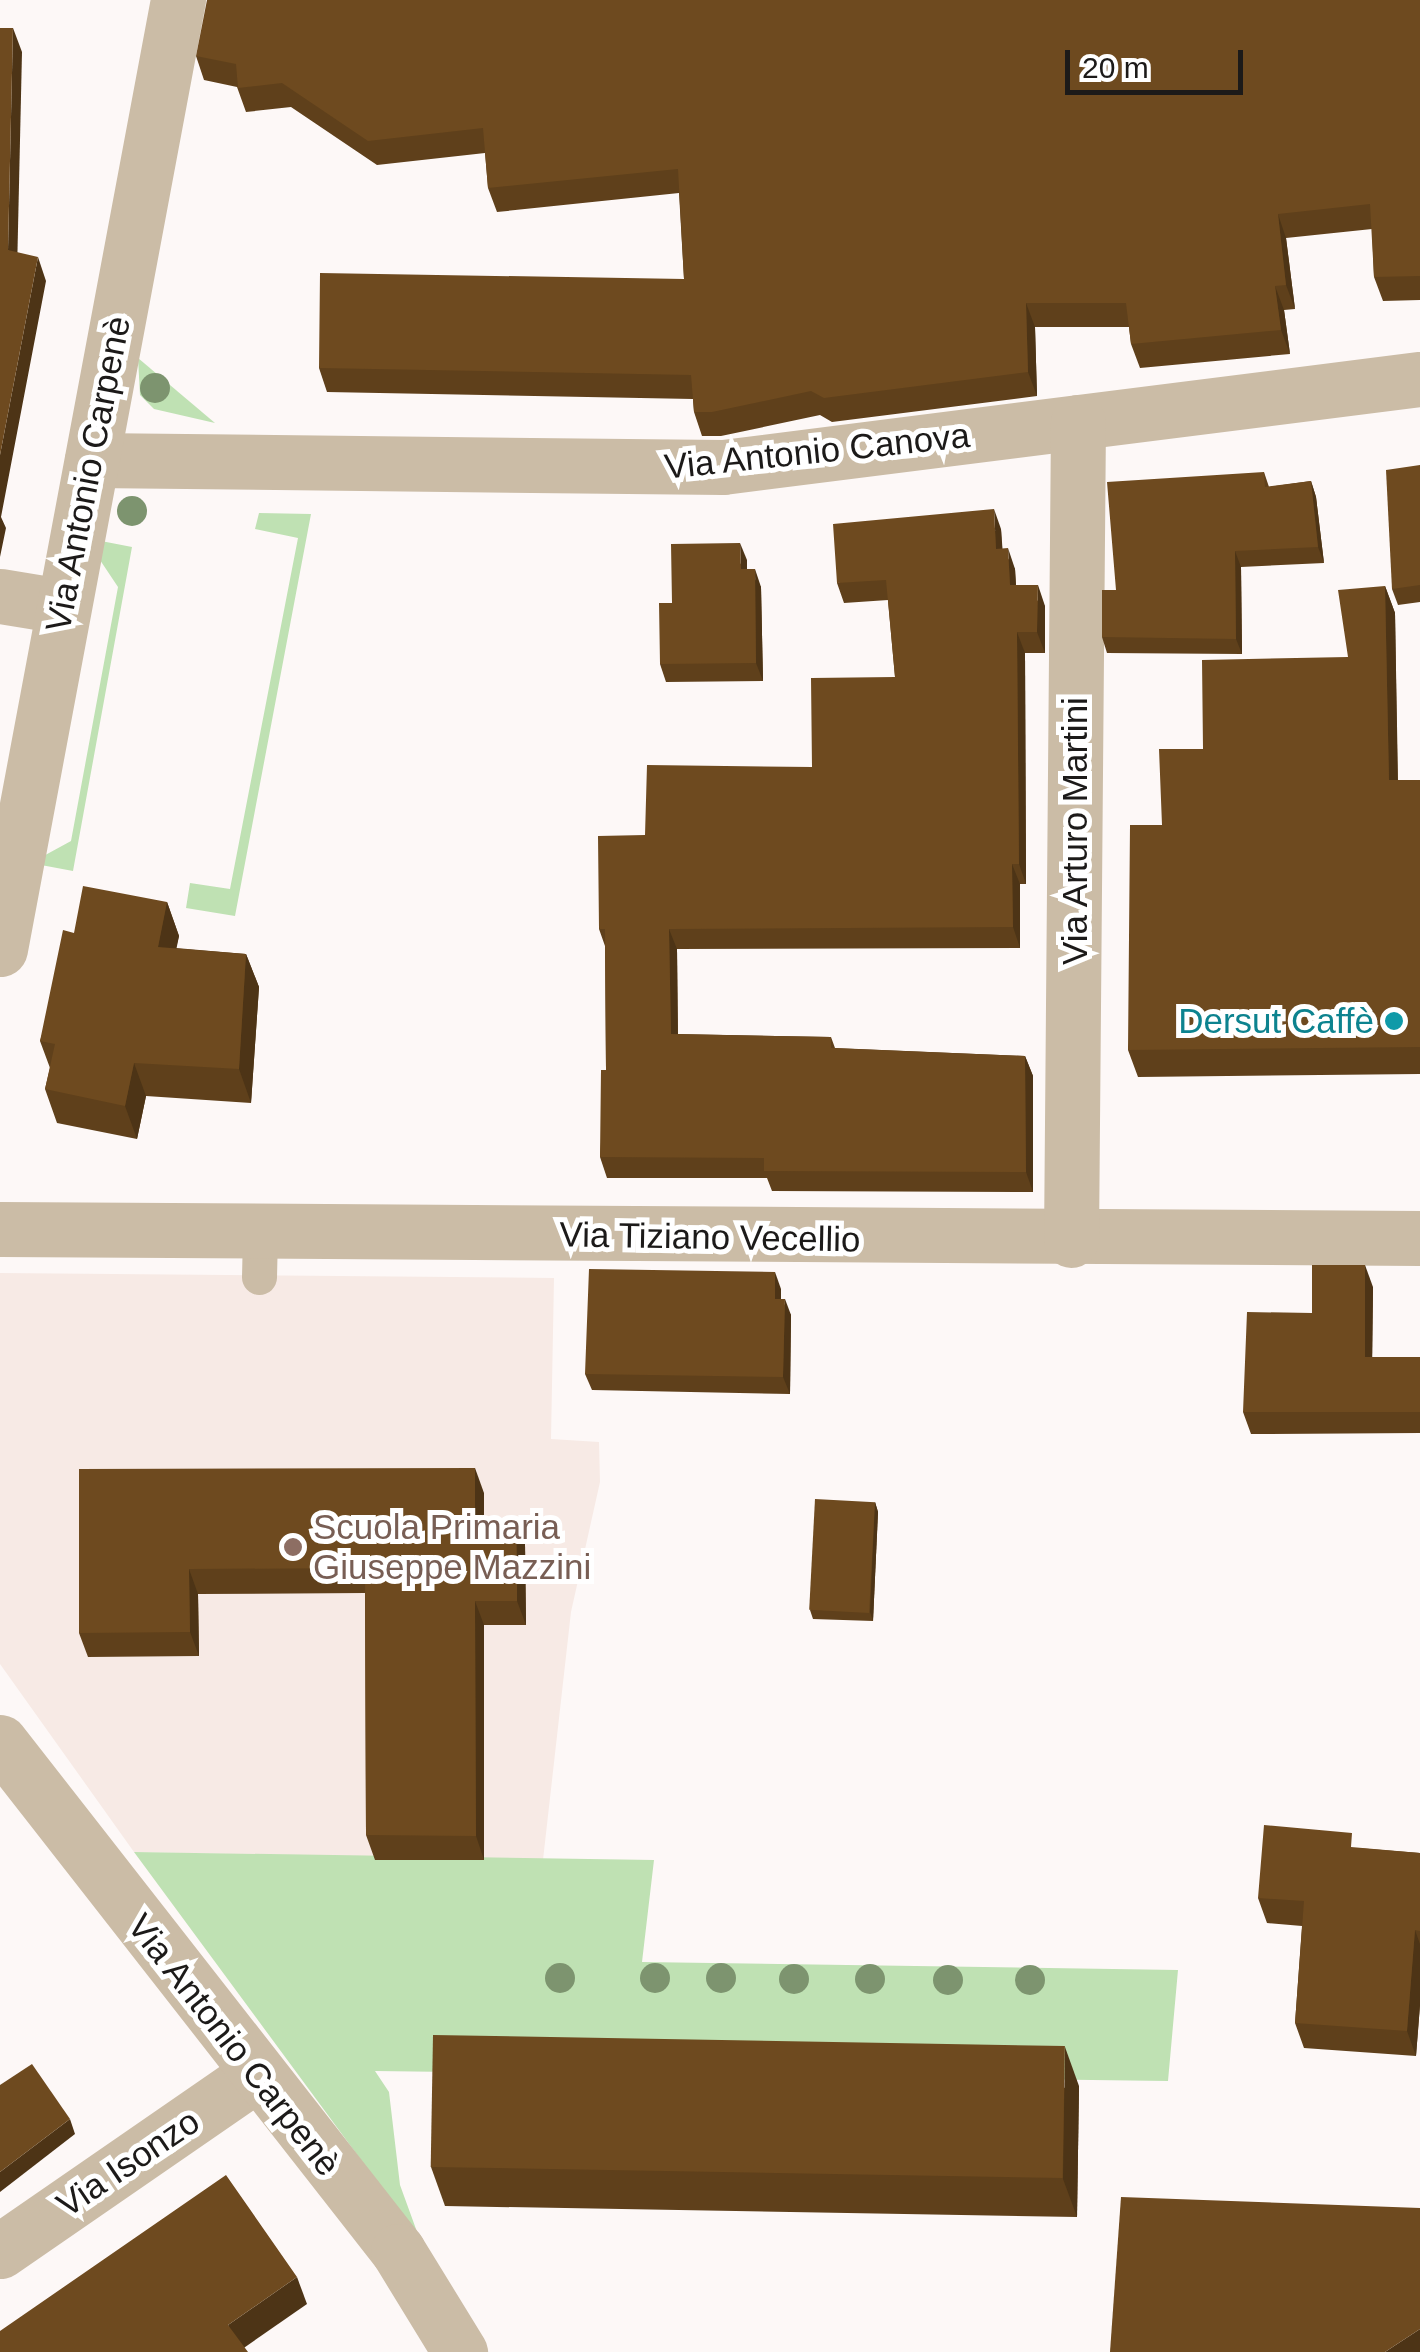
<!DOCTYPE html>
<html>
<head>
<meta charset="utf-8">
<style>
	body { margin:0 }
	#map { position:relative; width:1420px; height:2352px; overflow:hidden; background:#fdf8f7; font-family:Arial,sans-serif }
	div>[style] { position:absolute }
	.built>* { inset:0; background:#f7eae5 }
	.green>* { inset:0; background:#bfe1b3 }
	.service>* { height:35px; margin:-17.5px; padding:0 17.5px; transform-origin:17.5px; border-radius:17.5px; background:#cbbca6 }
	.minor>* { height:55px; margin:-27.5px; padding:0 27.5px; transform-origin:27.5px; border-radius:27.5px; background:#cbbca6 }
	.tertiary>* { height:55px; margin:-27.5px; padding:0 27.5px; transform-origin:27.5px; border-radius:27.5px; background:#cbbca6 }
	.trees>* { width:30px; height:30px; margin:-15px; border-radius:50%; background:#7d946f }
	.wall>* { inset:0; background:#5f401b }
	.shaded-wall>* { inset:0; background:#4d3416 }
	.building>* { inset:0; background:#6e4a1f; transform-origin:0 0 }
	.dots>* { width:28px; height:28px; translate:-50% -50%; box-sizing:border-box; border:5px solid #fff; border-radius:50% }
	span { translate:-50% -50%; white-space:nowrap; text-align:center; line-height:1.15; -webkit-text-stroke:10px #fff; paint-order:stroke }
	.street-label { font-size:35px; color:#1c1a19 }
	.culture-label { font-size:35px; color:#0d838f }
	.right { translate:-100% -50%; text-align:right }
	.education-label { font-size:35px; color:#785e54 }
	.left { translate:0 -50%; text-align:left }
	.scale { position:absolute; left:1065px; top:50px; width:178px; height:45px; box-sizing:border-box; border:5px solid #1c1a19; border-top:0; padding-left:12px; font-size:30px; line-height:35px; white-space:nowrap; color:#1c1a19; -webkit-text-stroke:8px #fff; paint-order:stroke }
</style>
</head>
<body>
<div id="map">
	<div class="built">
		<div style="clip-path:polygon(0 1273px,554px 1278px,551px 1439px,599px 1442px,600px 1482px,571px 1612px,543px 1860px,134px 1852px,0 1664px)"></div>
	</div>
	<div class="green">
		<div style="clip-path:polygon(138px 358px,215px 423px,154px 409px,140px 395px)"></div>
		<div style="clip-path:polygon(259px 513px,311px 514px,235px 916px,186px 908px,190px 883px,230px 889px,298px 538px,255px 529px)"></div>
		<div style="clip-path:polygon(96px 540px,132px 547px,73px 871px,41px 865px,38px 859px,71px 841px,118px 587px,94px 551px)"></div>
		<div style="clip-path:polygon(134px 1852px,654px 1860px,642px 1962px,1178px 1970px,1168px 2081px,375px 2071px,389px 2092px,400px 2185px,420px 2240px)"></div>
	</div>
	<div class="service">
		<div style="left:259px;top:1277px;width:45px;rotate:-88.7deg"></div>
	</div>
	<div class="minor">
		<div style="left:92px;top:460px;width:631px;rotate:0.64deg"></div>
		<div style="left:723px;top:467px;width:703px;rotate:-7.2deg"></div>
		<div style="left:0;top:596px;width:63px;rotate:9.2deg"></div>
		<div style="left:0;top:1229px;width:1420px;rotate:0.36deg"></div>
		<div style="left:1071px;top:1240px;width:818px;rotate:-89.51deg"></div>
		<div style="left:0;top:2251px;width:310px;rotate:-34.6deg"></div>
	</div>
	<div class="tertiary">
		<div style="left:0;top:949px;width:966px;rotate:-79.38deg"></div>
		<div style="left:0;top:1742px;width:646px;rotate:51.98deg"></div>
		<div style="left:398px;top:2251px;width:119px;rotate:58.5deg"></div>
	</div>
	<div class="trees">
		<div style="left:155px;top:388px"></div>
		<div style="left:132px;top:511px"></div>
		<div style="left:560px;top:1978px"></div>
		<div style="left:655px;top:1978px"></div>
		<div style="left:721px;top:1978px"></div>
		<div style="left:794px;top:1979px"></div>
		<div style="left:870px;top:1979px"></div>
		<div style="left:948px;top:1980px"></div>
		<div style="left:1030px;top:1980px"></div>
	</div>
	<div class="wall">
		<div style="clip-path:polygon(1420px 0,1420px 300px,1383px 301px,1374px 277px,1372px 229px,1286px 238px,1295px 309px,1284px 310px,1290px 354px,1140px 368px,1131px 344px,1129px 327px,1035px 327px,1037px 396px,832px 422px,820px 415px,721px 436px,702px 436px,694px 412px,693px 399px,327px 392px,319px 368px,684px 279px,679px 193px,497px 212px,488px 188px,485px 153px,377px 165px,291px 107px,246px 112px,237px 87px,204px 80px,196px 56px)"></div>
		<div style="clip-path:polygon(1420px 465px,1420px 602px,1398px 605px,1392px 589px)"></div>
		<div style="clip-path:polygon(1264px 472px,1269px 487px,1311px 481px,1316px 497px,1324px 563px,1241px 567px,1242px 654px,1107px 653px,1102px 637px,1116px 590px)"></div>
		<div style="clip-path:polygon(1001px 529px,1002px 549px,1015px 569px,1016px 585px,1045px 606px,1045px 653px,1025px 653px,1026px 884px,1020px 884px,1020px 948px,677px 949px,678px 1034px,831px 1037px,835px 1048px,1025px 1056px,1033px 1076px,1033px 1192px,772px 1191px,767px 1178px,607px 1178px,600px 1157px,606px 1070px,605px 946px,599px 929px,645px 835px,812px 767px,895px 677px,888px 600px,844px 603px,837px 583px)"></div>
		<div style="clip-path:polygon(747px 560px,747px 569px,761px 587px,763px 681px,666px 682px,660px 664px,672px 603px)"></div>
		<div style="clip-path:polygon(1385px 586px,1395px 613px,1398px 780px,1420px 780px,1420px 1074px,1138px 1077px,1128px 1050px,1162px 825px,1203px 749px,1348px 657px)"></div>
		<div style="clip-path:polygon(167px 902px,179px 936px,176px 948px,246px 954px,259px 987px,251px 1103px,146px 1096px,137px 1139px,57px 1123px,45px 1089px,50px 1068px,40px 1041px,74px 933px)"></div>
		<div style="clip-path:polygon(1373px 1287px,1372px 1357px,1420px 1357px,1420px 1433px,1251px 1434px,1243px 1412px,1312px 1313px)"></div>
		<div style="clip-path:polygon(781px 1289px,781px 1299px,791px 1315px,790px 1394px,592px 1390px,585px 1374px)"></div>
		<div style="clip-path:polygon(79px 1469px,484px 1493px,484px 1519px,525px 1544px,526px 1625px,484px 1625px,484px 1860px,375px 1860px,366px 1835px,365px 1593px,198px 1594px,199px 1656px,88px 1657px,79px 1633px)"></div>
		<div style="clip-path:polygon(875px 1502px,878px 1512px,873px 1621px,813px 1619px,810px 1610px)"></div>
		<div style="clip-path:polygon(1357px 1848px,1420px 1853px,1420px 2005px,1416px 2056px,1304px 2048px,1295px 2023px,1302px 1926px,1267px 1923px,1258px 1898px)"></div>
		<div style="clip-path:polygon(1079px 2086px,1077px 2217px,445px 2206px,431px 2167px)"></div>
	</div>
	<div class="shaded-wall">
		<div style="clip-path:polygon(13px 28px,22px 52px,17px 273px,8px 250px)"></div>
		<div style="clip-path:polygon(1278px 214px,1286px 238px,1295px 309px,1286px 285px)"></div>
		<div style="clip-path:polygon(38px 257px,46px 281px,1px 517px,6px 528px,0 557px,0 455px)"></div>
		<div style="clip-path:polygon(1275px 286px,1284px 310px,1290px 354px,1281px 330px)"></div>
		<div style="clip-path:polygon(1026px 303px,1035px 327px,1037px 396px,1028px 372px)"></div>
		<div style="clip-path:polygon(1311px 481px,1316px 497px,1324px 563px,1318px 547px)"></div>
		<div style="clip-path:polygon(994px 509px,1001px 529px,1004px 569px,996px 549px)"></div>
		<div style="clip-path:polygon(740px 543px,747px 560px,747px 586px,741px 569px)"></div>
		<div style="clip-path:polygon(1008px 548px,1015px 569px,1017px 606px,1010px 585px)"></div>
		<div style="clip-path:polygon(1235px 551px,1241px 567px,1242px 654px,1236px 639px)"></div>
		<div style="clip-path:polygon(755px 569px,761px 587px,763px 681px,756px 663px)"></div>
		<div style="clip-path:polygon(1038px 585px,1045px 606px,1045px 653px,1037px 632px)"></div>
		<div style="clip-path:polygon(1385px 586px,1395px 613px,1398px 807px,1389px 780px)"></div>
		<div style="clip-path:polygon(1017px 632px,1025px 653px,1026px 884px,1019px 864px)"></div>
		<div style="clip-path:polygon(1012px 864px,1020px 884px,1020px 948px,1013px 927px)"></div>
		<div style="clip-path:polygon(167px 902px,179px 936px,170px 980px,158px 947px)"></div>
		<div style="clip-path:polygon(669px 929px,677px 949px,678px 1055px,671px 1034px)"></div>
		<div style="clip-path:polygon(246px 954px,259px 987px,251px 1103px,239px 1069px)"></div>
		<div style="clip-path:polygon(1025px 1056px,1033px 1076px,1033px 1192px,1026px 1172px)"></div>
		<div style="clip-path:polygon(134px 1063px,146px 1096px,137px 1139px,125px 1106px)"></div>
		<div style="clip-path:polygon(1365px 1265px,1373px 1287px,1372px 1379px,1365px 1357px)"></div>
		<div style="clip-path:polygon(775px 1272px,781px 1289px,781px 1315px,775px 1299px)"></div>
		<div style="clip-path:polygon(785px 1299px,791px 1315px,790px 1394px,783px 1377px)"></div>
		<div style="clip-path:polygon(475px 1468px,484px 1493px,484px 1544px,475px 1520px)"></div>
		<div style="clip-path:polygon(875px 1502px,878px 1512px,873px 1621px,870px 1612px)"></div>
		<div style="clip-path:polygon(516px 1519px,525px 1544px,526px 1625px,517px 1601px)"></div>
		<div style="clip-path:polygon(189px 1569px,198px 1594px,199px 1656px,190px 1632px)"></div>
		<div style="clip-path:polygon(475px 1601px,484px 1625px,484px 1860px,476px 1836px)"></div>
		<div style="clip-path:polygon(1415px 1930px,1420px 1944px,1420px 2005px,1416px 2056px,1407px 2031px)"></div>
		<div style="clip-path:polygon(1065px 2047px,1079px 2086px,1077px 2217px,1063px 2179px)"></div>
		<div style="clip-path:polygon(70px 2119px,75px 2134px,0 2192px,0 2172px)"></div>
		<div style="clip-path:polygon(297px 2277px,307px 2304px,238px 2352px,228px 2325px)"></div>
		<div style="clip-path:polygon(1420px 2329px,1420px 2352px,1385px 2352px)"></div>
	</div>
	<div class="building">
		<div style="clip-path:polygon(207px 0,1420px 0,1420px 276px,1374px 277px,1370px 204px,1278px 214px,1286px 285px,1275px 286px,1281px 330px,1131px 344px,1126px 303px,1026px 303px,1028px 372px,824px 398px,811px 391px,712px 412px,694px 412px,691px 375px,319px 368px,320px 273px,684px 279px,678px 169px,488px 188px,483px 128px,368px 141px,282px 83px,238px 88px,236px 64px,196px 56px)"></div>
		<div style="clip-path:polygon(0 28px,13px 28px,8px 250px,38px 257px,0 455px)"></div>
		<div style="clip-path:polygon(1420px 465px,1420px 585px,1392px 589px,1386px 470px)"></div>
		<div style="clip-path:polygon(1264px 472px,1265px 487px,1311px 481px,1318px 547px,1235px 551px,1236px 639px,1102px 637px,1102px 590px,1116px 590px,1107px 482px)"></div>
		<div style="clip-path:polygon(994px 509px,996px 549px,1008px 548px,1010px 585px,1038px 585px,1037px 632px,1017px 632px,1019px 864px,1012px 864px,1013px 927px,669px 929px,671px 1034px,831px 1037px,831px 1048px,1025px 1056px,1026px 1172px,764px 1171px,764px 1158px,600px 1157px,601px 1070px,606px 1070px,605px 929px,599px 929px,598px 836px,645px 835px,647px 765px,812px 767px,811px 678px,895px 677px,886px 580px,837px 583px,833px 524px)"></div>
		<div style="clip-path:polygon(740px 543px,741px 569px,755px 569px,756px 663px,660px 664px,659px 603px,672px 603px,671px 544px)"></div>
		<div style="clip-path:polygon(1385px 586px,1389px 780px,1420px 780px,1420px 1047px,1128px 1050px,1130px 825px,1162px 825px,1159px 749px,1203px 749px,1202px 660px,1348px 657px,1338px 590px)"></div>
		<div style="clip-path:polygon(83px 886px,167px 902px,158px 947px,246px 954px,239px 1069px,134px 1063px,125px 1106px,45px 1089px,55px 1044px,40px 1041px,63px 930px,74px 933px)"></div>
		<div style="clip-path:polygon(1312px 1265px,1365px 1265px,1365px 1357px,1420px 1357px,1420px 1412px,1243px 1412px,1247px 1312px,1312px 1313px)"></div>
		<div style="clip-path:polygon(589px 1269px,775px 1272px,775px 1299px,785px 1299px,783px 1377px,585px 1374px)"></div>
		<div style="clip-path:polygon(475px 1468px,475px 1520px,516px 1519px,517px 1566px,517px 1601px,475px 1601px,476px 1836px,366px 1835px,365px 1568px,189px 1569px,190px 1632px,79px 1633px,79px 1469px)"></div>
		<div style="left:815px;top:1499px;width:60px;height:111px;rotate:3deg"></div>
		<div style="clip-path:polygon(1264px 1825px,1352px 1833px,1351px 1847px,1420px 1853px,1420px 1931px,1415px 1930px,1407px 2031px,1295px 2023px,1304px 1901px,1258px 1898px)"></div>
		<div style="left:433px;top:2035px;width:632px;height:132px;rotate:1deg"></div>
		<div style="clip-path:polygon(32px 2064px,70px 2119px,0 2172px,0 2085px)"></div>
		<div style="clip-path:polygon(226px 2175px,297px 2277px,228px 2325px,248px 2352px,0 2352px,0 2331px)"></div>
		<div style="clip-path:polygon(1121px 2197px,1420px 2208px,1420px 2329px,1385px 2352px,1110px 2352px)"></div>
	</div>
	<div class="dots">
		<div style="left:1394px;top:1021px;background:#0f9aa8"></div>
		<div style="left:293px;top:1547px;background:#8d6e63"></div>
	</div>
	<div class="street-label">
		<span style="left:817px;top:451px;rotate:-6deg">Via Antonio Canova</span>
		<span style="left:88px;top:474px;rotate:-79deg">Via Antonio Carpenè</span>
		<span style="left:1075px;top:831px;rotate:-90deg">Via Arturo Martini</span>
		<span style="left:710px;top:1237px;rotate:1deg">Via Tiziano Vecellio</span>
		<span style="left:234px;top:2045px;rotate:52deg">Via Antonio Carpenè</span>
		<span style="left:128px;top:2163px;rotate:-34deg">Via Isonzo</span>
	</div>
	<div class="culture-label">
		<span class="right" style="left:1374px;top:1021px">Dersut Caffè</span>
	</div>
	<div class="education-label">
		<span class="left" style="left:313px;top:1547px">Scuola Primaria<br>Giuseppe Mazzini</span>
	</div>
	<div class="scale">20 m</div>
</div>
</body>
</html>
